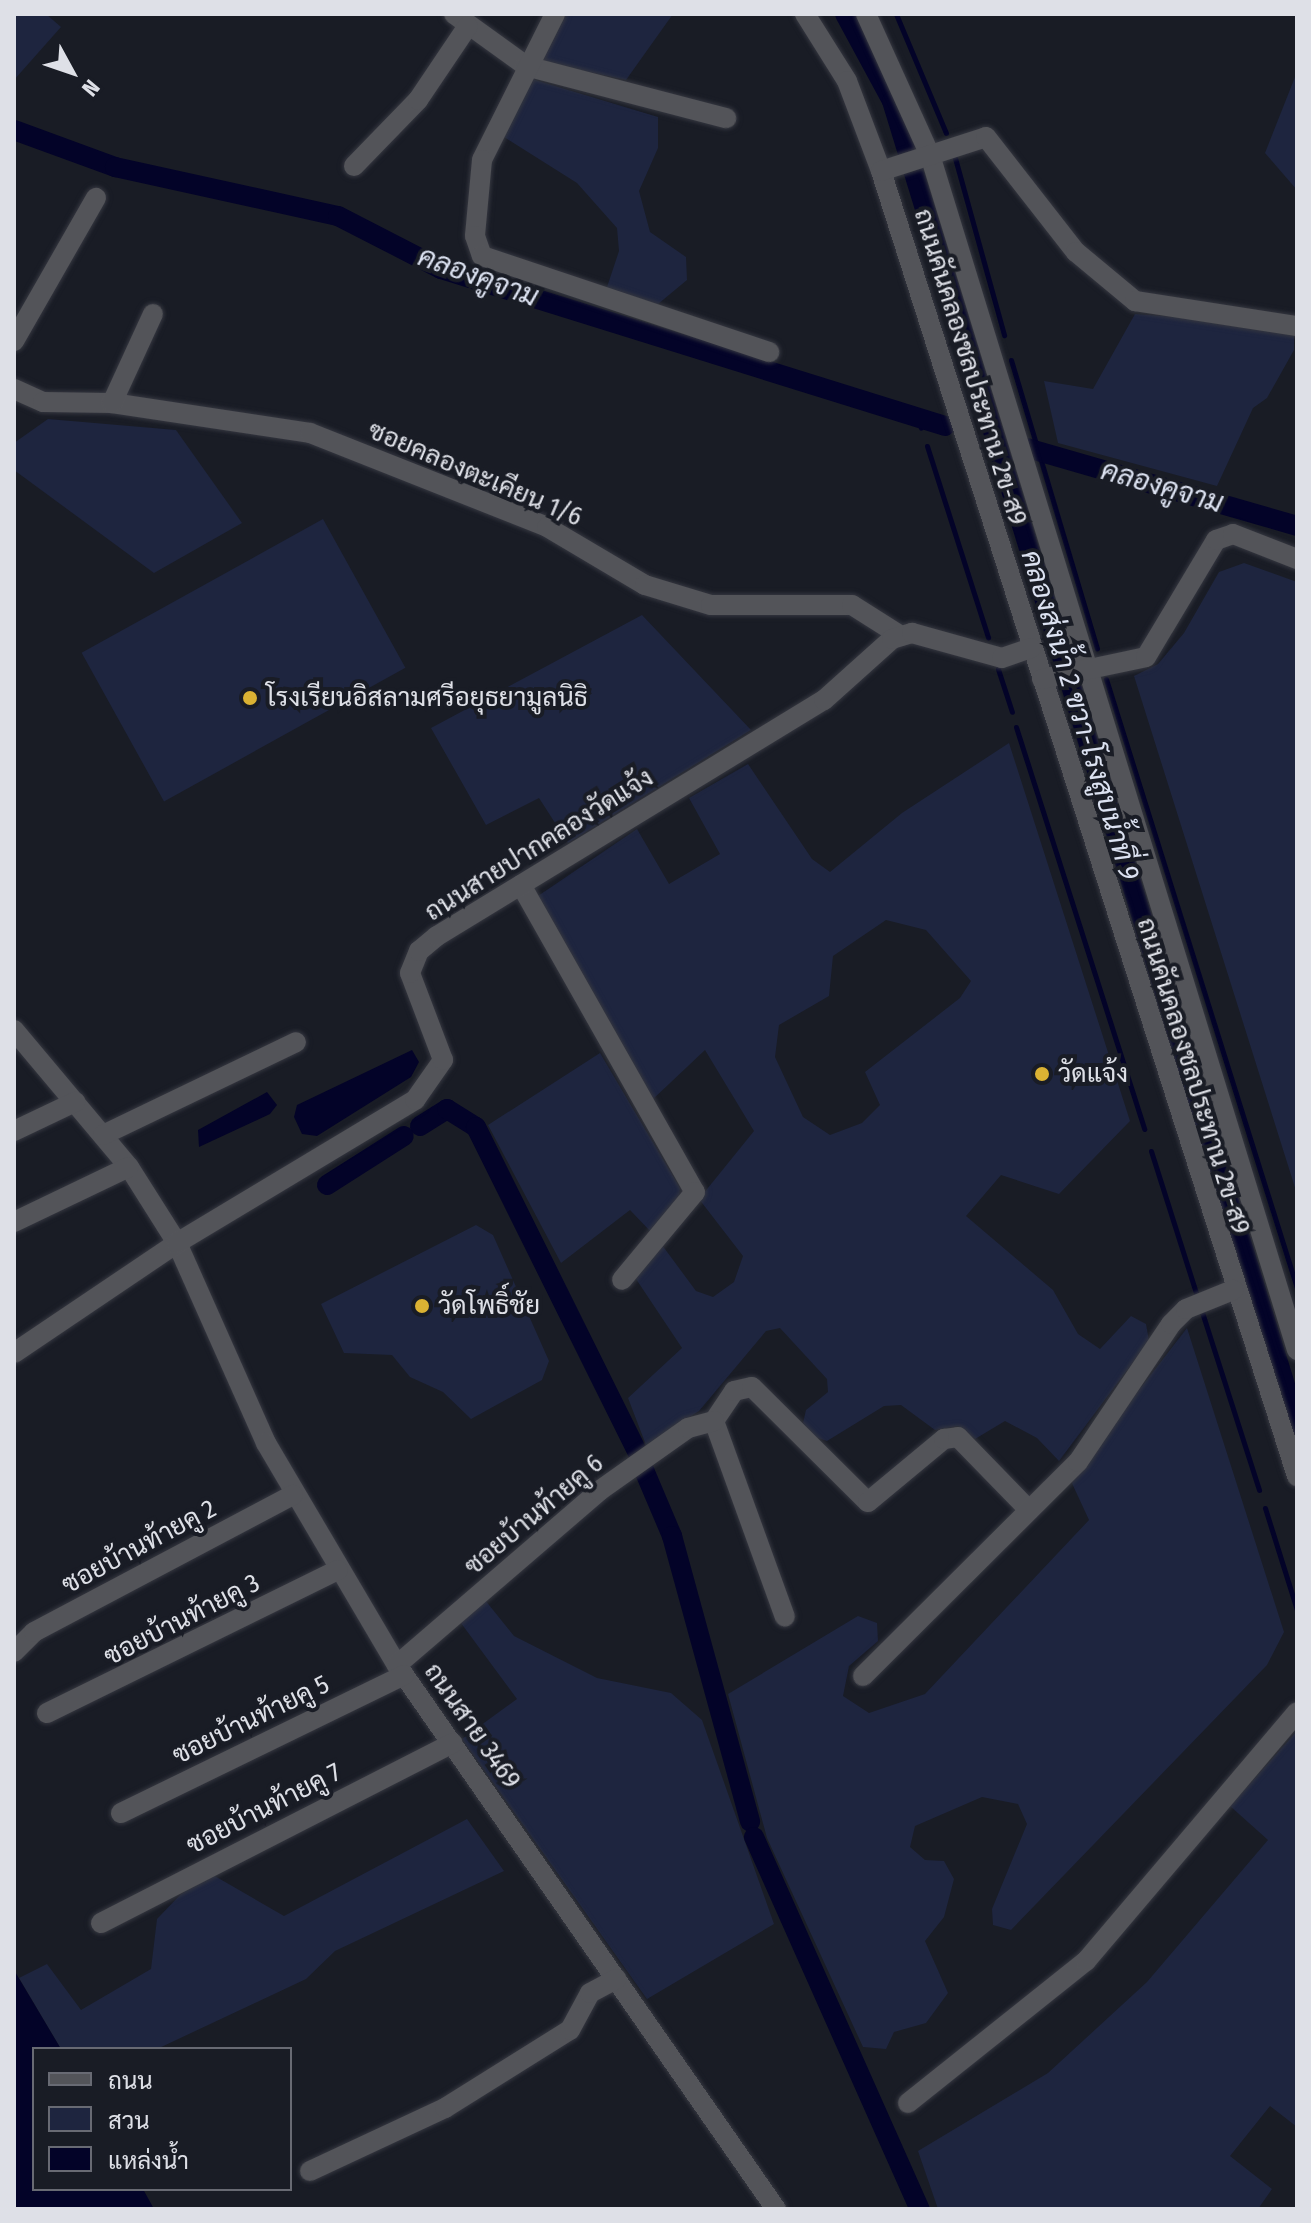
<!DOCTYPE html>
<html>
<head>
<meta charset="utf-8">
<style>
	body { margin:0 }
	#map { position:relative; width:1311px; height:2223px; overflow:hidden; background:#191c25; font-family:"Fira Sans Condensed",Sarabun,sans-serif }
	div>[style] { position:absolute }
	.green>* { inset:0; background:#1e253f; transform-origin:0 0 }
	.water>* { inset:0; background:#030328 }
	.stream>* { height:5px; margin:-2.5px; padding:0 2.5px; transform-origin:2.5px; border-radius:2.5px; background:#030328 }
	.canal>* { height:20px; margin:-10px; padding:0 10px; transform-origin:10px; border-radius:10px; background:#030328 }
	.roads { filter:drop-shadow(0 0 2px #353740) drop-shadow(0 0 2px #353740) }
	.minor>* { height:20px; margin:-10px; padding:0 10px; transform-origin:10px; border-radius:10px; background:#535459 }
	.dots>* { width:22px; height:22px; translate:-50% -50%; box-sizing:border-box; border:4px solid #191c25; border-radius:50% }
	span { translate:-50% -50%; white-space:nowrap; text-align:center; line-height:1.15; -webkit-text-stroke:8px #191c25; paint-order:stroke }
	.street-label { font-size:26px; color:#dee0e7 }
	.poi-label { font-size:26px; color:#dee0e7 }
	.left { translate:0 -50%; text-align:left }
	.water-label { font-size:28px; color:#dce2f1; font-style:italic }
	.frame { position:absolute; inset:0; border:16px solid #dee0e7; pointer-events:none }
	.legend { position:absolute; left:32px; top:2047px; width:260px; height:144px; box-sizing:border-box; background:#191c25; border:2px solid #686a73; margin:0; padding:10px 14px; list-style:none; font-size:24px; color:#dee0e7 }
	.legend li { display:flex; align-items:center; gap:16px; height:40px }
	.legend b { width:40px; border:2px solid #686a73 }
	.north { position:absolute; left:32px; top:32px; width:80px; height:80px; -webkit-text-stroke:6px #191c25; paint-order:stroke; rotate:130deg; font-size:22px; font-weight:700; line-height:32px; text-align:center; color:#dee0e7 }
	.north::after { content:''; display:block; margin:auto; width:28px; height:36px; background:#dee0e7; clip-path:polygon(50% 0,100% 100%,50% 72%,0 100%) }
</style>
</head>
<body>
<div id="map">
	<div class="green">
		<div style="clip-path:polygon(14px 14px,46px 14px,61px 27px,14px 80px)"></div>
		<div style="clip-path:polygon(566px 14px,673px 14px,626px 80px,539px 61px)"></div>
		<div style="clip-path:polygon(1297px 72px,1297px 190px,1265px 153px)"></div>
		<div style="clip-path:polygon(532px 79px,658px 117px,658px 148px,639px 191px,650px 232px,686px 257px,687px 280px,652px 309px,606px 290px,619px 251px,617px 228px,577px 183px,504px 137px)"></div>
		<div style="clip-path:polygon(1135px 314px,1232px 321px,1294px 336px,1294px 350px,1267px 398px,1253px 408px,1217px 486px,1058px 443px,1044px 381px,1093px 389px)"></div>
		<div style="clip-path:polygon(48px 419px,176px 430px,242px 523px,154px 573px,14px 470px,14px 443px)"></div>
		<div style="left:323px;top:519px;width:170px;height:276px;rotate:61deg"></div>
		<div style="clip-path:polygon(1244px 563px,1297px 582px,1297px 1194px,1134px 676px,1158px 664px,1184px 633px,1219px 572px)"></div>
		<div style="clip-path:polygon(642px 615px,751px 730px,568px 843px,539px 798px,486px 825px,431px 728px)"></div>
		<div style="clip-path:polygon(evenodd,1009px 743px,1130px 1121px,1059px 1194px,1001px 1175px,966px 1216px,1053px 1290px,1078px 1334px,1100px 1349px,1131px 1316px,1146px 1324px,1149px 1341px,1059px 1461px,1037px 1438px,1005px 1421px,975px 1439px,958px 1426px,935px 1430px,901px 1405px,884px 1406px,827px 1441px,814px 1437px,803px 1423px,806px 1410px,828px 1392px,827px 1379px,780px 1328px,766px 1331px,699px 1411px,646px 1445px,628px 1398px,682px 1348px,634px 1276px,662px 1245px,696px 1291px,713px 1297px,734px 1282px,743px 1256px,699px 1199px,754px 1131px,705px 1050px,651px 1101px,535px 898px,637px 829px,669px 884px,720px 854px,689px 798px,748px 764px,812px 859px,830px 872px,902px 813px,1009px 743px,886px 920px,926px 930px,971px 981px,960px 998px,865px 1072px,880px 1105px,862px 1123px,830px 1135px,803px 1117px,775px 1057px,779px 1025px,829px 996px,833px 956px,886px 920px)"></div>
		<div style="clip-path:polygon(600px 1053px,680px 1188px,679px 1199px,651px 1232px,630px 1210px,561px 1263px,488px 1125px)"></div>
		<div style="clip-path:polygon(476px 1225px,493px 1235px,549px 1361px,542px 1380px,471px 1419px,443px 1392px,410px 1377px,392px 1355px,344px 1353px,321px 1304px)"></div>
		<div style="clip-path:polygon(1187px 1328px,1284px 1632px,1267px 1665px,1011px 1930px,993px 1925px,992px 1909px,1027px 1824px,1018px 1804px,982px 1797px,915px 1826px,910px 1847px,925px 1860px,944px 1861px,954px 1879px,944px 1917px,925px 1941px,948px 1993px,926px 2023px,894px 2032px,886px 2049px,863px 2047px,767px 1838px,728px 1694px,858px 1616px,877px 1623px,878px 1641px,849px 1666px,843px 1696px,869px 1713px,925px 1694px,1089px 1520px,1070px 1479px)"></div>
		<div style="clip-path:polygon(485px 1600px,514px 1636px,597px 1678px,671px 1693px,702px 1720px,774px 1924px,647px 1999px,462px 1739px,517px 1699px,458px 1619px)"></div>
		<div style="clip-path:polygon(1297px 1731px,1297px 2127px,1270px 2106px,1230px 2156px,1272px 2189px,1258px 2209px,938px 2209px,918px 2151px,1048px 2073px,1147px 1982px,1268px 1840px,1230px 1806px)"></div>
		<div style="clip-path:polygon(467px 1819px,504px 1871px,335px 1951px,306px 1979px,157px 2049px,61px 2049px,19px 1978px,47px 1964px,81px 2010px,151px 1969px,157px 1919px,181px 1894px,213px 1875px,284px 1916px)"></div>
	</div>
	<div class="water">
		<div style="clip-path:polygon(412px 1050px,419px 1062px,411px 1077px,317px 1136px,302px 1134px,294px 1117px,297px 1105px)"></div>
		<div style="clip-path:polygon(267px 1092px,277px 1105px,270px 1114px,199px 1147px,198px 1130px)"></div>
		<div style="clip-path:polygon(14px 1970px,61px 2049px,34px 2049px,34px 2189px,143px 2189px,154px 2209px,14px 2209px)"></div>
	</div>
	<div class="stream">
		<div style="left:896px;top:14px;width:129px;rotate:67.2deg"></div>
		<div style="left:955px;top:158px;width:184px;rotate:74.5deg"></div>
		<div style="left:1011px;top:360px;width:301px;rotate:73.4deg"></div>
		<div style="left:918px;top:417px;width:11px;rotate:75deg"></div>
		<div style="left:927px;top:446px;width:201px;rotate:72.3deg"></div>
		<div style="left:998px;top:669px;width:45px;rotate:72deg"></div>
		<div style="left:1106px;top:679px;width:638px;rotate:72.59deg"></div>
		<div style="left:1016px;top:727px;width:422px;rotate:72.3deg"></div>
		<div style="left:1151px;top:1151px;width:149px;rotate:72.4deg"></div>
		<div style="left:1201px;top:1309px;width:190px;rotate:72.2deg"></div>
		<div style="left:1265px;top:1508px;width:107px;rotate:72.6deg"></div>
	</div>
	<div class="canal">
		<div style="left:845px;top:14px;width:99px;rotate:61.6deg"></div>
		<div style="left:892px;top:101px;width:1384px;rotate:72.98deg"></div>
		<div style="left:14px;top:130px;width:108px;rotate:20.1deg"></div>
		<div style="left:115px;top:167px;width:228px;rotate:12.4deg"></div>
		<div style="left:338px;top:216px;width:116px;rotate:27.2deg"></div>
		<div style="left:441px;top:269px;width:528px;rotate:17.3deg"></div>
		<div style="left:1027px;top:448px;width:281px;rotate:16.1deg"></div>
		<div style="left:420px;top:1126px;width:32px;rotate:-32deg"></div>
		<div style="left:447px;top:1109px;width:34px;rotate:32deg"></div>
		<div style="left:476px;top:1127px;width:363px;rotate:63.6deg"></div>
		<div style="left:327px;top:1185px;width:91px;rotate:-32.5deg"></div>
		<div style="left:644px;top:1470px;width:72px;rotate:67deg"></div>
		<div style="left:672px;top:1536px;width:296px;rotate:74.7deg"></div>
		<div style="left:754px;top:1837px;width:407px;rotate:66deg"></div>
	</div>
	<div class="roads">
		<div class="minor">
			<div style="left:454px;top:14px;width:89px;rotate:35.8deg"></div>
			<div style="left:526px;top:66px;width:207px;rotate:14.6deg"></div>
			<div style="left:555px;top:14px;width:163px;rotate:116.6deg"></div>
			<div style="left:482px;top:160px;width:76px;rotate:95.3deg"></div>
			<div style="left:475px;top:236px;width:21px;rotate:71deg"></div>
			<div style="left:482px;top:256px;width:303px;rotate:18.5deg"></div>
			<div style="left:805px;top:14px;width:79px;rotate:57.9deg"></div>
			<div style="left:847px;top:81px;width:96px;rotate:69.3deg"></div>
			<div style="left:881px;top:171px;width:1370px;rotate:72.32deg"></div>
			<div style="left:866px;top:14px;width:155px;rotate:65.6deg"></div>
			<div style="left:930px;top:155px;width:1250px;rotate:72.93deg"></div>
			<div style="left:354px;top:166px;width:92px;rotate:-45.9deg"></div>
			<div style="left:418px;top:100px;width:89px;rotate:-56deg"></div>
			<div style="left:881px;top:171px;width:110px;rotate:-17.9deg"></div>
			<div style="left:986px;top:137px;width:146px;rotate:52deg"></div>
			<div style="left:1076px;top:252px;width:77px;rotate:39.7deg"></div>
			<div style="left:1135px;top:301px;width:164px;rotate:8.8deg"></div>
			<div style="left:14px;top:341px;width:165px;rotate:-60.2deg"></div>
			<div style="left:14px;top:389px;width:32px;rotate:24deg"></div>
			<div style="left:43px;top:402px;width:69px;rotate:0.8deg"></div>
			<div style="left:112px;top:403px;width:200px;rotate:8.6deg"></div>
			<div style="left:310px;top:433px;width:255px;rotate:21.6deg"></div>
			<div style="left:547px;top:527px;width:114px;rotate:30.6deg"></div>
			<div style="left:645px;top:585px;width:69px;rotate:16.9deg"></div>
			<div style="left:711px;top:605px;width:141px"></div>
			<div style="left:852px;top:605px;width:58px;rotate:32.3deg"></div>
			<div style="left:112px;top:403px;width:98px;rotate:-65.3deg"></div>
			<div style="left:1042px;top:679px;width:106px;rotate:-11.9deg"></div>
			<div style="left:1146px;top:657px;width:136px;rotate:-59.1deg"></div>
			<div style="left:1216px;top:540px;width:18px;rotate:-19deg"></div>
			<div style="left:1233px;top:534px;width:69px;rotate:21.3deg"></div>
			<div style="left:521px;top:885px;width:353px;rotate:60.5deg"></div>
			<div style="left:695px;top:1192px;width:114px;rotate:129.7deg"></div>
			<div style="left:14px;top:1030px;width:179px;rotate:50deg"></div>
			<div style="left:129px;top:1167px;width:90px;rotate:57.7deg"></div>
			<div style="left:177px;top:1243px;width:219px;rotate:66deg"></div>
			<div style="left:266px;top:1443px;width:258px;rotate:59.5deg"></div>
			<div style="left:397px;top:1665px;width:663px;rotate:55.14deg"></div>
			<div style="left:14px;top:1131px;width:68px;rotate:-25.4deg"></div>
			<div style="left:103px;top:1135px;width:214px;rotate:-25.7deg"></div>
			<div style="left:14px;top:1222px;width:127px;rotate:-25.6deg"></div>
			<div style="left:14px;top:1353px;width:197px;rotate:-34deg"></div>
			<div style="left:177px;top:1243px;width:278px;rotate:-31deg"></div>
			<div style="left:415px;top:1100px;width:49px;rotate:-55deg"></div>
			<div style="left:443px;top:1060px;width:93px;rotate:-110.8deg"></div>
			<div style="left:410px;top:973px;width:24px;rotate:-68deg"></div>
			<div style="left:419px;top:951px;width:23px;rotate:-40deg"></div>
			<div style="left:437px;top:936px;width:453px;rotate:-31.4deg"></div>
			<div style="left:824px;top:700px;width:91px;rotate:-41.9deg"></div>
			<div style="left:892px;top:639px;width:21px;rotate:-17deg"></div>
			<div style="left:912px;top:633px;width:93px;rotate:15.5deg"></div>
			<div style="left:1002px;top:658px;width:31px;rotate:-19deg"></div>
			<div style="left:714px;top:1421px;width:36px;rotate:-56deg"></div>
			<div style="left:734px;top:1391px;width:18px;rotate:-13deg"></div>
			<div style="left:752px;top:1387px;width:163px;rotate:44.8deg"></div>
			<div style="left:868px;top:1502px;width:99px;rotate:-39.7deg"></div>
			<div style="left:944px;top:1439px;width:14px;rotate:-8deg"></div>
			<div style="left:958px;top:1437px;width:102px;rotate:45.8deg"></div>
			<div style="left:714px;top:1421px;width:208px;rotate:70.1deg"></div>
			<div style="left:14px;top:1652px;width:28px;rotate:-45deg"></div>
			<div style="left:34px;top:1632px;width:293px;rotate:-27.9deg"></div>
			<div style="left:397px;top:1665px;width:267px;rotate:-40.7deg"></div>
			<div style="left:599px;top:1491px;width:109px;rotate:-35.3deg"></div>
			<div style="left:688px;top:1428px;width:27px;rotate:-15deg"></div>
			<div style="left:863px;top:1676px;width:303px;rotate:-44.9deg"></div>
			<div style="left:1078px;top:1462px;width:166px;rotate:-56deg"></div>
			<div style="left:1171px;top:1324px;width:21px;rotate:-45deg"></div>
			<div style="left:1186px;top:1309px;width:51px;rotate:-22deg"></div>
			<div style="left:47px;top:1713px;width:324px;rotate:-26.2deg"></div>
			<div style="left:121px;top:1813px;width:315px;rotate:-26deg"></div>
			<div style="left:101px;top:1923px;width:395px;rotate:-27.1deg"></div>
			<div style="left:908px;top:2103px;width:228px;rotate:-38.6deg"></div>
			<div style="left:1086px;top:1961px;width:326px;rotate:-49.7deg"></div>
			<div style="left:310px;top:2171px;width:149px;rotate:-25deg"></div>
			<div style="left:445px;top:2108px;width:147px;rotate:-32deg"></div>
			<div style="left:570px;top:2030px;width:42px;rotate:-61.6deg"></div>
			<div style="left:590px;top:1993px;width:30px;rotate:-28deg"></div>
		</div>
	</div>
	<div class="dots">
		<div style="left:250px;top:698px;background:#dbb233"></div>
		<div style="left:1042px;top:1074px;background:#dbb233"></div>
		<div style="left:422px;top:1306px;background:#dbb233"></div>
	</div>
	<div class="street-label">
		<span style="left:970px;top:367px;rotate:73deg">ถนนคันคลองชลประทาน 2ข-ส9</span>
		<span style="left:475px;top:474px;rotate:23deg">ซอยคลองตะเคียน 1/6</span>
		<span style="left:539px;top:845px;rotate:-32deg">ถนนสายปากคลองวัดแจ้ง</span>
		<span style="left:1193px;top:1076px;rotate:73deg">ถนนคันคลองชลประทาน 2ข-ส9</span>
		<span style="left:534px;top:1515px;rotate:-40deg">ซอยบ้านท้ายคู 6</span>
		<span style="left:139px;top:1547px;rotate:-28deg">ซอยบ้านท้ายคู 2</span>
		<span style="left:182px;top:1620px;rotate:-27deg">ซอยบ้านท้ายคู 3</span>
		<span style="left:251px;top:1720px;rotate:-26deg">ซอยบ้านท้ายคู 5</span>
		<span style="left:472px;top:1726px;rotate:55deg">ถนนสาย 3469</span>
		<span style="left:264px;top:1809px;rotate:-27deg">ซอยบ้านท้ายคู 7</span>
	</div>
	<div class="poi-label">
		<span class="left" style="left:266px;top:698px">โรงเรียนอิสลามศรีอยุธยามูลนิธิ</span>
		<span class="left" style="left:1058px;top:1074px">วัดแจ้ง</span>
		<span class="left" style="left:438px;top:1306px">วัดโพธิ์ชัย</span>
	</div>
	<div class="water-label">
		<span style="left:478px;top:277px;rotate:20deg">คลองคูจาม</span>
		<span style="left:1162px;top:487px;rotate:16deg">คลองคูจาม</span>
		<span style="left:1080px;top:715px;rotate:73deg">คลองส่งน้ำ 2 ขวา-โรงสูบน้ำที่ 9</span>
	</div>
	<div class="frame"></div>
	<ul class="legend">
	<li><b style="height:10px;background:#535459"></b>ถนน</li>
	<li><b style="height:22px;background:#1e253f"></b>สวน</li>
	<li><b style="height:22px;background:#030328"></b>แหล่งน้ำ</li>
	</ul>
	<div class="north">N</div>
</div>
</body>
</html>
